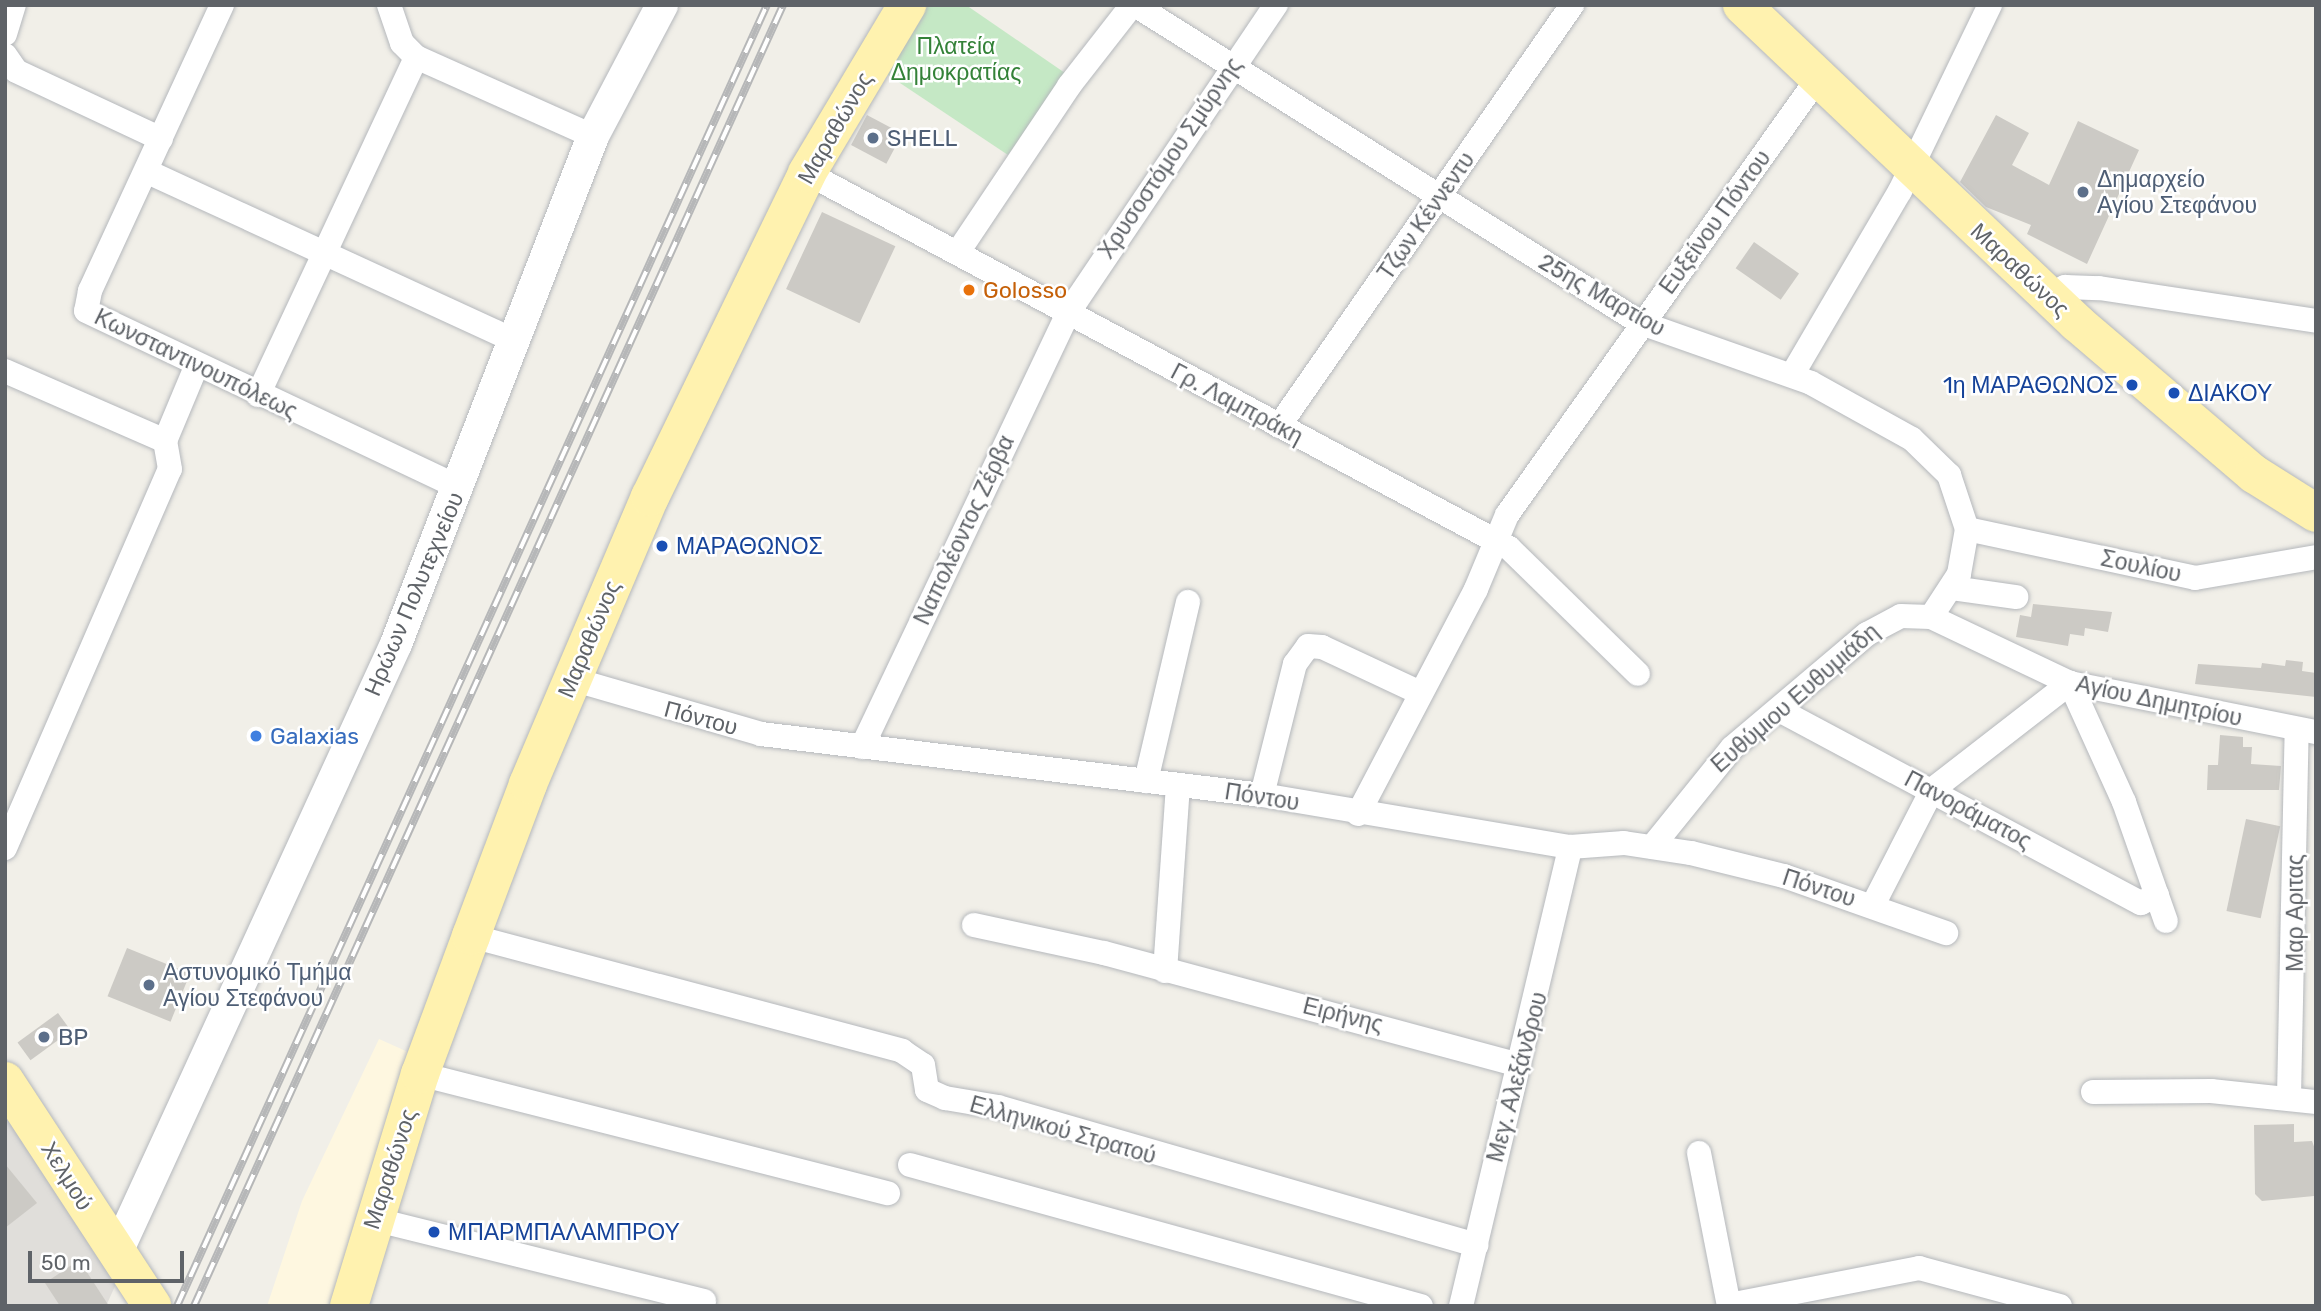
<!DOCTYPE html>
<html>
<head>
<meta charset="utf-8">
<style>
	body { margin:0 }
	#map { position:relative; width:2321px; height:1311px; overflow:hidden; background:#f1efe8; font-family:Rubik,sans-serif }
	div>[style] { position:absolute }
	.commercial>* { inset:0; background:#fef7e0 }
	.industrial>* { inset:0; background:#e0deda }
	.green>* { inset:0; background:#c5e8c5 }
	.building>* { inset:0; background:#cccac5; transform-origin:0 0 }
	.roads { filter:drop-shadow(0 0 2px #b5b8bc) drop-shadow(0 0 2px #b5b8bc) }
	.minor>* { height:24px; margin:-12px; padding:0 12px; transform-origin:12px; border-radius:12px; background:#fff }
	.tertiary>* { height:32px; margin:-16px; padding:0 16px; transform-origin:16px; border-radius:16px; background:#fff }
	.primary>* { height:38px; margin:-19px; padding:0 19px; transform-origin:19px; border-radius:19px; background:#fff2af }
	.rail>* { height:8px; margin-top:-4px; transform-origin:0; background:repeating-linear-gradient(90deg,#fff 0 16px,#b6b7b8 0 32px); box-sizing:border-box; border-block:2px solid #b6b7b8 }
	.dots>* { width:19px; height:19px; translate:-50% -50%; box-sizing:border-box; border:4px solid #fff; border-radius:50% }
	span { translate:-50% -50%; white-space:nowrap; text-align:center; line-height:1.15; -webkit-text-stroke:5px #fff; paint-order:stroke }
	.park-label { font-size:23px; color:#348238 }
	.street-label { font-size:23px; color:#5f6368 }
	.service-label { font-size:23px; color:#4e5e75 }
	.left { translate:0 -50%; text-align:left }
	.food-label { font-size:23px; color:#c56008 }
	.transit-label { font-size:23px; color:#164399 }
	.right { translate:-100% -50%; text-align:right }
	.shop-label { font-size:23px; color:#366cbe }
	.frame { position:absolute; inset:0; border:7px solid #5f6368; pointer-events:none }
	.scale { position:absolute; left:28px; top:1251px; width:156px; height:32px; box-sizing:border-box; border:4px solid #5f6368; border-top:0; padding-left:9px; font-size:21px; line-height:24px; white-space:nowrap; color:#5f6368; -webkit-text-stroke:5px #fff; paint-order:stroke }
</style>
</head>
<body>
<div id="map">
	<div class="commercial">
		<div style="clip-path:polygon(379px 1039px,417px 1056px,343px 1306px,267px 1306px,302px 1201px)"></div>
	</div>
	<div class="industrial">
		<div style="clip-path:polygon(5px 1110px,121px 1273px,106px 1306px,5px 1306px)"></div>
	</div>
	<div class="green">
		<div style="clip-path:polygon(926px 5px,966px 5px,1065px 73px,1008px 155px,882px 71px)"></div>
	</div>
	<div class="building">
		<div style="left:867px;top:115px;width:40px;height:34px;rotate:28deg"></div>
		<div style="clip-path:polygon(1996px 115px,2029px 133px,2012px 165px,2049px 185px,2078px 121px,2139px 150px,2087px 264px,2027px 234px,2031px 225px,1986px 207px,1960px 182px)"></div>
		<div style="left:822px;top:212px;width:81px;height:85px;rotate:25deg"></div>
		<div style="left:1754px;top:242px;width:55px;height:32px;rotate:35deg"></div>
		<div style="clip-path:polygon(2033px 604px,2112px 612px,2108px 632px,2085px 628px,2084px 636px,2070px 634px,2068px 646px,2016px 637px,2020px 615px,2031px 617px)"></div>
		<div style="clip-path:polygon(2286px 660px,2303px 662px,2302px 671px,2316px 673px,2316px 697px,2195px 684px,2198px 664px,2261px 668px,2262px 663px,2285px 666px)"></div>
		<div style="clip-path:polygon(2220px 735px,2243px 737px,2243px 747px,2252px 747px,2251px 764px,2281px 766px,2279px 790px,2207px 790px,2208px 765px,2218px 765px)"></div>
		<div style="left:2246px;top:819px;width:35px;height:94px;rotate:12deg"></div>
		<div style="left:127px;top:948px;width:68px;height:52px;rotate:22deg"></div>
		<div style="left:58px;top:1013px;width:22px;height:50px;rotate:54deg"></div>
		<div style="clip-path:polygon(2294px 1124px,2294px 1142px,2312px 1141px,2316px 1152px,2314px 1196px,2262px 1201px,2255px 1194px,2254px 1125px)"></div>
		<div style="clip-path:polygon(5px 1164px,37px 1203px,5px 1228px)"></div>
		<div style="clip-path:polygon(79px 1260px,109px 1306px,60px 1306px,45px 1283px)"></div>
	</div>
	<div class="roads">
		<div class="minor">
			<div style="left:222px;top:5px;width:315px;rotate:114.8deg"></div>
			<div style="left:90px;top:291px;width:20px;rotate:101deg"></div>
			<div style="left:86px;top:311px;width:412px;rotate:25.3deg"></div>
			<div style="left:389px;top:5px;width:40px;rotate:71.1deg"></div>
			<div style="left:402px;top:43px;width:20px;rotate:45deg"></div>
			<div style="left:416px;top:57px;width:194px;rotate:24.1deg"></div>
			<div style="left:1135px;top:5px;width:598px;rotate:32.15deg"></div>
			<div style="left:1641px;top:323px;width:180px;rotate:19.4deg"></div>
			<div style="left:1811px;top:383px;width:115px;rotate:29deg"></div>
			<div style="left:1912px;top:439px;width:52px;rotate:44.2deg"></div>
			<div style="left:1949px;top:475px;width:57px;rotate:71.6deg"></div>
			<div style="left:1967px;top:529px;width:46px;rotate:100.1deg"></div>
			<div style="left:1959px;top:574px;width:51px;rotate:123.1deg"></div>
			<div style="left:5px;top:34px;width:30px;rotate:-73deg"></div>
			<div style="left:5px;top:55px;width:19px;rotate:55deg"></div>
			<div style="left:16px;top:71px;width:160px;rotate:25.1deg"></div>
			<div style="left:148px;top:172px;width:404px;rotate:24.7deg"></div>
			<div style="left:807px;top:173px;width:796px;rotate:28.11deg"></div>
			<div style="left:1509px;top:548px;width:180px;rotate:44.3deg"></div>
			<div style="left:958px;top:252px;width:200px;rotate:-56.2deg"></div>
			<div style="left:1069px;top:86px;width:103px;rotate:-52.1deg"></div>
			<div style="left:2047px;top:297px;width:21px;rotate:-29deg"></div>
			<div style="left:2065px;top:287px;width:34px;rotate:2deg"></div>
			<div style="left:2099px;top:288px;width:219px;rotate:8.6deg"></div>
			<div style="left:5px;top:371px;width:175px;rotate:23.6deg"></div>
			<div style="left:1792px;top:375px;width:213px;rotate:-59.6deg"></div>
			<div style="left:1900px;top:191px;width:207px;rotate:-64.2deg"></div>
			<div style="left:258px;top:395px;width:373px;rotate:-64.9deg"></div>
			<div style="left:1279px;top:426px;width:513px;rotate:-55.16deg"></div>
			<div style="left:1967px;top:529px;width:233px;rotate:12.1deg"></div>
			<div style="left:2195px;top:578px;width:123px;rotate:-9.8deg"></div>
			<div style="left:1952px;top:588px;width:65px;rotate:8deg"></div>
			<div style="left:572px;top:679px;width:197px;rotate:16.2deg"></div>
			<div style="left:761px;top:734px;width:505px;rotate:6.94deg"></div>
			<div style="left:1262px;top:795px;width:312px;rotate:9.6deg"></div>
			<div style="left:1570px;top:847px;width:54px;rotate:-4.2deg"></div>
			<div style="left:1624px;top:843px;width:68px;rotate:8.5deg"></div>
			<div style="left:1691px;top:853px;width:96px;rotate:13.9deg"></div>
			<div style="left:1784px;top:876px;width:172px;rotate:19.4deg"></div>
			<div style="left:1779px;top:710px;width:410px;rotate:28.1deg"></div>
			<div style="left:2141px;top:903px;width:18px;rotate:-27deg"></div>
			<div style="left:862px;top:747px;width:480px;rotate:-64.6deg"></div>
			<div style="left:1068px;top:313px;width:372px;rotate:-56deg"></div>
			<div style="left:1146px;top:781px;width:184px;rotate:-76.8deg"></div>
			<div style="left:1262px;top:795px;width:135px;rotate:-75.9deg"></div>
			<div style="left:1295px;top:664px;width:22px;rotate:-54deg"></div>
			<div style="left:1308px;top:646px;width:14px;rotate:4deg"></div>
			<div style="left:1322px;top:647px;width:106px;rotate:25.1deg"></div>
			<div style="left:1358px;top:814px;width:254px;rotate:-62.3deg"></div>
			<div style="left:1476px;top:589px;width:80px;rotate:-67.3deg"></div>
			<div style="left:1507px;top:515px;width:536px;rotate:-54.56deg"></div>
			<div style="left:1652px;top:847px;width:127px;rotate:-51.1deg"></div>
			<div style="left:1732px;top:748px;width:177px;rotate:-40.2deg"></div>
			<div style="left:1867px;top:634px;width:38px;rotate:-28deg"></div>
			<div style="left:1901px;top:616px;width:30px;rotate:2deg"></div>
			<div style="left:1931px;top:617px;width:154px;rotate:25.4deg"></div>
			<div style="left:2070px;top:683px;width:251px;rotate:11.3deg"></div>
			<div style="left:5px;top:848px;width:413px;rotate:-66.5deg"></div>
			<div style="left:170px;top:469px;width:28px;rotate:-100deg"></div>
			<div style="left:165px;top:441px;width:80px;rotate:-67.3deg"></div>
			<div style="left:1873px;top:905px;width:129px;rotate:-62.8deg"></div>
			<div style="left:1932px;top:790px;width:175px;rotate:-37.8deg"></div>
			<div style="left:2070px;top:683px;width:131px;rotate:65.6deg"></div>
			<div style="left:2124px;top:802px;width:126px;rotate:70.6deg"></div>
			<div style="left:974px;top:925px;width:133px;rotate:12.2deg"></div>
			<div style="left:1104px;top:953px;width:430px;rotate:15.1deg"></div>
			<div style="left:471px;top:936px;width:446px;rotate:14.9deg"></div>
			<div style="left:902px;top:1051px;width:25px;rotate:34deg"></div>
			<div style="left:923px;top:1065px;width:25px;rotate:81deg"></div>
			<div style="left:927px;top:1090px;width:20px;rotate:24deg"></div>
			<div style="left:945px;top:1098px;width:54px;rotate:9.6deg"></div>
			<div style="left:998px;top:1107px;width:498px;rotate:16.1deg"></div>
			<div style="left:1165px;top:971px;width:186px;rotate:-86deg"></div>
			<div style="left:420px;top:1074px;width:483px;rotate:14.3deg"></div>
			<div style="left:2093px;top:1092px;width:118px;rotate:-0.5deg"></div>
			<div style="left:2211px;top:1091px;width:106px;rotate:6deg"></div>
			<div style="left:2289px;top:1097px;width:368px;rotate:-88.8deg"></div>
			<div style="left:1699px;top:1153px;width:156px;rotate:78.9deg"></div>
			<div style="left:910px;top:1165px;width:530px;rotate:15.43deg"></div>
			<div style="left:373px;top:1219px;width:341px;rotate:13.9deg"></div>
			<div style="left:1729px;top:1305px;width:194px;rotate:-11deg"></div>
			<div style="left:1919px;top:1268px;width:146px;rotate:15.1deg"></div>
			<div style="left:1461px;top:1306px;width:472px;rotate:-76.6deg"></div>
		</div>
		<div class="tertiary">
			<div style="left:116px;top:1254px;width:671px;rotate:-65.34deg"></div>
			<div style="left:396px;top:644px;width:545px;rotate:-68.8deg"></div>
			<div style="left:593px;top:136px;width:148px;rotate:-62.2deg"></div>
		</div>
		<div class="primary">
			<div style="left:1742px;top:5px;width:462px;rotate:43.5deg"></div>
			<div style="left:2077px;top:323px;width:233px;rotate:40.5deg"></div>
			<div style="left:2254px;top:474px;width:73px;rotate:32.2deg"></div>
			<div style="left:5px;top:1081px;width:269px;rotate:56.8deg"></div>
			<div style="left:349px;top:1306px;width:243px;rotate:-73deg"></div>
			<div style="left:420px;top:1074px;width:147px;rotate:-69.7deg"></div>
			<div style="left:471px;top:936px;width:162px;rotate:-69.4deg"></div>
			<div style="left:528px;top:784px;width:312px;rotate:-67deg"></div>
			<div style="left:650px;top:497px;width:360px;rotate:-64.1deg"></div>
			<div style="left:807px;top:173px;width:196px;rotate:-59.2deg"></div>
		</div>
	</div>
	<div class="rail">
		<div style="left:177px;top:1306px;width:1429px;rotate:-65.61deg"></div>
		<div style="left:194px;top:1306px;width:1428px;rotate:-65.64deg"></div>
	</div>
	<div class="dots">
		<div style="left:873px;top:138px;background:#5c6f8a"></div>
		<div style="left:2083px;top:192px;background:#5c6f8a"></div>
		<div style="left:969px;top:290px;background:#e8710a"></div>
		<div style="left:2132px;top:385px;background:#1a4fb4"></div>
		<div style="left:2174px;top:393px;background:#1a4fb4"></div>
		<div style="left:662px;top:546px;background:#1a4fb4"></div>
		<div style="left:256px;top:736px;background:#3f7fe0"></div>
		<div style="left:149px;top:985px;background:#5c6f8a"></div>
		<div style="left:44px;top:1037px;background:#5c6f8a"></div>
		<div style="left:434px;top:1232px;background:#1a4fb4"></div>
	</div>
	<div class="park-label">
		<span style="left:956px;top:59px">Πλατεία<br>Δημοκρατίας</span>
	</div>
	<div class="street-label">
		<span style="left:835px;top:128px;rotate:-60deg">Μαραθώνος</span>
		<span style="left:1170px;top:158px;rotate:-56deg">Χρυσοστόμου Σμύρνης</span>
		<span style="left:1426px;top:216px;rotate:-55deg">Τζων Κέννεντυ</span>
		<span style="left:1715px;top:222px;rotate:-54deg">Ευξείνου Πόντου</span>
		<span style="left:2020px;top:270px;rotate:43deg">Μαραθώνος</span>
		<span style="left:1602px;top:295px;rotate:30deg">25ης Μαρτίου</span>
		<span style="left:196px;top:364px;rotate:26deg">Κωνσταντινουπόλεως</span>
		<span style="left:1237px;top:404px;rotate:28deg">Γρ. Λαμπράκη</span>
		<span style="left:964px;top:530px;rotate:-65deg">Ναπολέοντος Ζέρβα</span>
		<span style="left:2141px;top:566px;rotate:12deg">Σουλίου</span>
		<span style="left:414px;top:594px;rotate:-67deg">Ηρώων Πολυτεχνείου</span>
		<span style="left:589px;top:639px;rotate:-67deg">Μαραθώνος</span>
		<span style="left:1795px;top:698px;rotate:-41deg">Ευθύμιου Ευθυμιάδη</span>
		<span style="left:2159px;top:701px;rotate:12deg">Αγίου Δημητρίου</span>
		<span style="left:701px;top:718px;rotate:15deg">Πόντου</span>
		<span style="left:1262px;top:797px;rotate:9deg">Πόντου</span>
		<span style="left:1968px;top:810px;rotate:28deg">Πανοράματος</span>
		<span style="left:1819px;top:888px;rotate:18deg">Πόντου</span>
		<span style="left:2295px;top:913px;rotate:-90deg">Μαρ Αριτας</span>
		<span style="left:1343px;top:1015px;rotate:14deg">Ειρήνης</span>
		<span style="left:1517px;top:1077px;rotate:-75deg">Μεγ. Αλεξάνδρου</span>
		<span style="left:1063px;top:1130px;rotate:16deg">Ελληνικού Στρατού</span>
		<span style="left:390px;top:1169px;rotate:-72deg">Μαραθώνος</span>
		<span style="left:67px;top:1176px;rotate:58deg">Χελμού</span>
	</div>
	<div class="service-label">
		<span class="left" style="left:887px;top:138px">SHELL</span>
		<span class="left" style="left:2097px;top:192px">Δημαρχείο<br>Αγίου Στεφάνου</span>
		<span class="left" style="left:163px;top:985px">Αστυνομικό Τμήμα<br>Αγίου Στεφάνου</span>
		<span class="left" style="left:58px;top:1037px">BP</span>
	</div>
	<div class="food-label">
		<span class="left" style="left:983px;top:290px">Golosso</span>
	</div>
	<div class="transit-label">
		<span class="right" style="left:2118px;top:385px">1η ΜΑΡΑΘΩΝΟΣ</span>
		<span class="left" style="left:2188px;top:393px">ΔΙΑΚΟΥ</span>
		<span class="left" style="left:676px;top:546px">ΜΑΡΑΘΩΝΟΣ</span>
		<span class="left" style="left:448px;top:1232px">ΜΠΑΡΜΠΑΛΑΜΠΡΟΥ</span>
	</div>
	<div class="shop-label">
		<span class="left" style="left:270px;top:736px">Galaxias</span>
	</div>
	<div class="frame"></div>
	<div class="scale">50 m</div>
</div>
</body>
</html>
